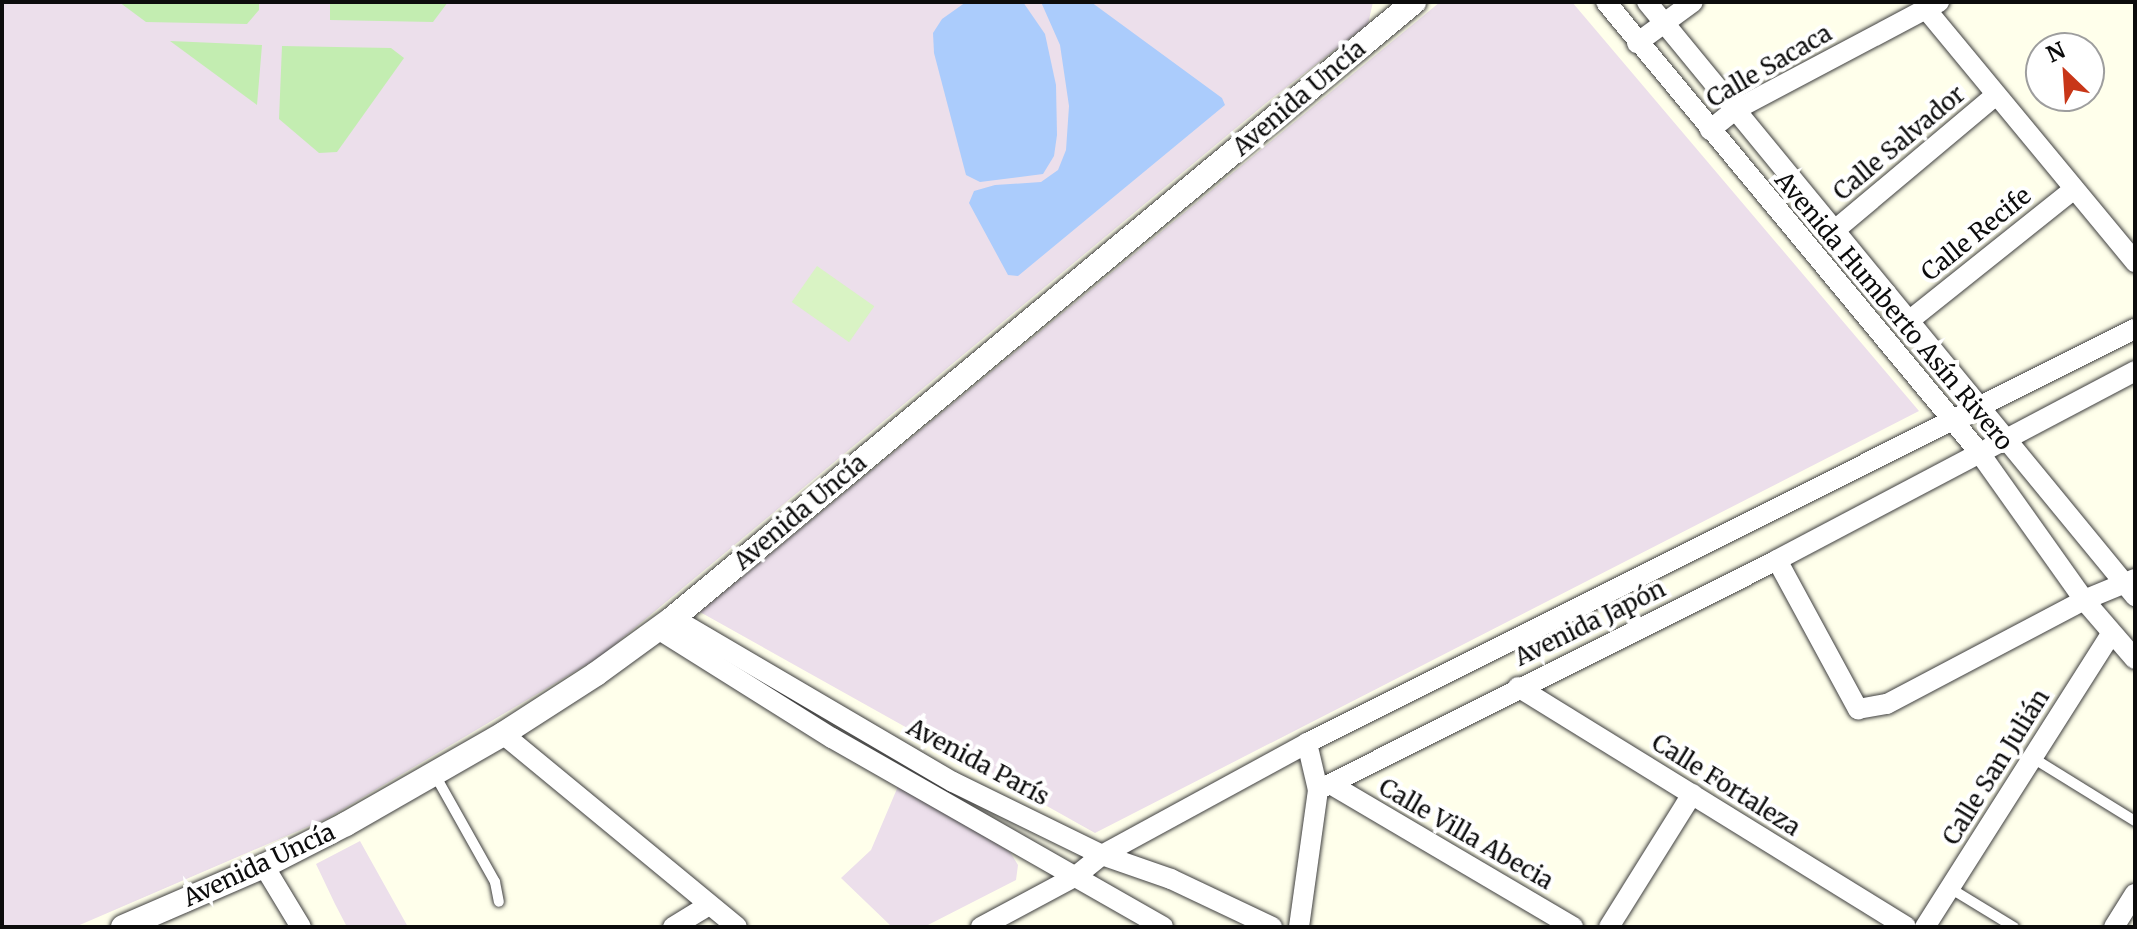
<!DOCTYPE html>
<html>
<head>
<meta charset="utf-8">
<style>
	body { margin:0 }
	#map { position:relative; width:2137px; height:929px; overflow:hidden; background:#ffffeb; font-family:Merriweather,serif }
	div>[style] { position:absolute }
	.industrial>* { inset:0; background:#ecdfeb }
	.green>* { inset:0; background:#c3edb1 }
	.pitch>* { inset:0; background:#d9f3c4; transform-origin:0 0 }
	.water>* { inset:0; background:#abccfc }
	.roads { filter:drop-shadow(0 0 2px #3f3f3f) drop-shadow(0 0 2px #3f3f3f) }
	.service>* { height:10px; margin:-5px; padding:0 5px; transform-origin:5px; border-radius:5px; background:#fff }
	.minor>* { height:20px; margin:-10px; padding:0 10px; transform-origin:10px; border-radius:10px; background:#fff }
	.tertiary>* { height:24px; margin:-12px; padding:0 12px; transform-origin:12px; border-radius:12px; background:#fff }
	span { translate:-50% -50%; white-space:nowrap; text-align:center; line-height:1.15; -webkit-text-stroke:8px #fff; paint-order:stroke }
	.street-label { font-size:24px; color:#0c0c0c }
	.frame { position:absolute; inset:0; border:4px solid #0c0c0c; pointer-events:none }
	.north { position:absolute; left:2025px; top:32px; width:80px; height:80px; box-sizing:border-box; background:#fff; border:2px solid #9e9e9e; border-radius:50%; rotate:335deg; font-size:22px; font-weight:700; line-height:32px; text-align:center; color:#0c0c0c }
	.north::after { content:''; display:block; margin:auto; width:28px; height:36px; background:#c83618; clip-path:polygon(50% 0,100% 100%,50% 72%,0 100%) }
</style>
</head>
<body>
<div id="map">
	<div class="industrial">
		<div style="clip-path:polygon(2px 2px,1373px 2px,1368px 24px,1271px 99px,601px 656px,328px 818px,75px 927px,2px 927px)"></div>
		<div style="clip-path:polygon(1440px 2px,1572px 2px,1919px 411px,1095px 833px,700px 612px)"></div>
		<div style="clip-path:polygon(899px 784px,1010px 852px,1018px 865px,1016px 880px,924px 927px,892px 927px,841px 878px,871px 850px)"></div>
		<div style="clip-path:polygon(360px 841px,370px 859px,408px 927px,347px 927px,335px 904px,316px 864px)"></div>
	</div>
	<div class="green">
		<div style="clip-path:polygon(119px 2px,259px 2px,259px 10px,247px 24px,146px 22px)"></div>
		<div style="clip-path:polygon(330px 2px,448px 2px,433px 22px,330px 20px)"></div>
		<div style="clip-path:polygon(170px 41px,262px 45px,257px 105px)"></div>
		<div style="clip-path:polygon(282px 46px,391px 48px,404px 58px,337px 152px,319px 153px,279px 119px)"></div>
	</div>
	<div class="pitch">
		<div style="left:817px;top:266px;width:70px;height:44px;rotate:35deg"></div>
	</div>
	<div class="water">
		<div style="clip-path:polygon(966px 2px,1023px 2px,1045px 34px,1056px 85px,1057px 135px,1054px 156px,1043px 174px,980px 182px,966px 175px,934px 53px,933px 33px,942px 19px)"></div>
		<div style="clip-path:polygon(1041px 2px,1091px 2px,1222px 98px,1225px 105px,1018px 276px,1008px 275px,969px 203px,974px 191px,995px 185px,1041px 182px,1058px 170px,1066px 150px,1069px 106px,1060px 45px)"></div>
	</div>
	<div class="roads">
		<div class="service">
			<div style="left:2033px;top:758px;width:120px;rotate:31.7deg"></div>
			<div style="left:435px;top:775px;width:123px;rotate:60.7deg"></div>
			<div style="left:495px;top:882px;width:20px;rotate:79deg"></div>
			<div style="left:1950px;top:888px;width:75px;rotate:31.4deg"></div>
		</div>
		<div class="minor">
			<div style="left:1606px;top:2px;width:584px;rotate:50.35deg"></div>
			<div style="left:1979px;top:452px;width:181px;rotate:54.6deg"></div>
			<div style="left:2084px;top:600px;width:78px;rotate:49.2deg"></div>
			<div style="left:1647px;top:2px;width:769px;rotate:50.6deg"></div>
			<div style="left:1925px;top:8px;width:330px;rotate:50.4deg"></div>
			<div style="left:1637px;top:43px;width:69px;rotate:-36.2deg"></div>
			<div style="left:1710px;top:130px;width:32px;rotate:-39deg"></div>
			<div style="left:1735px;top:110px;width:231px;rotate:-27.9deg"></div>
			<div style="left:1835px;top:230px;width:210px;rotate:-40deg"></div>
			<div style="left:1910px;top:320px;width:210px;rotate:-38.6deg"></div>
			<div style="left:1777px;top:560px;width:170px;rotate:61.5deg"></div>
			<div style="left:1858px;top:709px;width:29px;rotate:-10deg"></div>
			<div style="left:1887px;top:704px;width:223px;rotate:-27.8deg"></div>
			<div style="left:2084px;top:600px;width:55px;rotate:-22.4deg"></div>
			<div style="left:673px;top:618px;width:324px;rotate:30.4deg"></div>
			<div style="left:953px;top:782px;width:166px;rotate:26.1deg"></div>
			<div style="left:1102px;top:855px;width:73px;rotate:19.2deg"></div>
			<div style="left:1171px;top:879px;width:112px;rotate:25.4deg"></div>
			<div style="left:658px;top:629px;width:205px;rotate:32.1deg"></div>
			<div style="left:832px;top:738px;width:381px;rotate:29.7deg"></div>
			<div style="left:1518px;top:687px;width:456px;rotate:31.7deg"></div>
			<div style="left:503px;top:734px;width:303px;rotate:39.5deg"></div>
			<div style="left:1307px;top:743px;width:48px;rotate:76.8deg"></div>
			<div style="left:1332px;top:785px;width:280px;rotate:30.5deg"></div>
			<div style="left:264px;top:866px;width:71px;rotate:58.8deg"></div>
			<div style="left:673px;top:927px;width:42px;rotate:-31.4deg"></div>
			<div style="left:981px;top:927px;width:108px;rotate:-28.2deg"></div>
			<div style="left:1076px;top:876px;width:33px;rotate:-39deg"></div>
			<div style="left:1102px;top:855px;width:234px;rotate:-28.6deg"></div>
			<div style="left:1307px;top:743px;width:926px;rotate:-26.57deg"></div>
			<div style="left:1299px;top:927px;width:138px;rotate:-82.1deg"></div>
			<div style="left:1318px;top:790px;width:513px;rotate:-26.61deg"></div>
			<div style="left:1777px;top:560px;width:405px;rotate:-27.8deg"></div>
			<div style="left:1609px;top:927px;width:157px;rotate:-58deg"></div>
			<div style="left:1925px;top:927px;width:347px;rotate:-57.6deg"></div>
			<div style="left:2114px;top:927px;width:39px;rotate:-58deg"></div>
		</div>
		<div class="tertiary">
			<div style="left:123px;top:927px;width:154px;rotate:-23.4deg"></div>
			<div style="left:264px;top:866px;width:92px;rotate:-27.1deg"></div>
			<div style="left:346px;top:824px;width:181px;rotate:-29.8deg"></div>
			<div style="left:503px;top:734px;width:111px;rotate:-32.8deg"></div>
			<div style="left:596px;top:674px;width:95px;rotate:-36deg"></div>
			<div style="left:673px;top:618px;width:964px;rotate:-39.74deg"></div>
		</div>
	</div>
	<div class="street-label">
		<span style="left:1769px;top:66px;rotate:-30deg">Calle Sacaca</span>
		<span style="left:1299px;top:98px;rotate:-40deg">Avenida Uncía</span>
		<span style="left:1899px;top:143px;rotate:-40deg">Calle Salvador</span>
		<span style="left:1976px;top:234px;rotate:-39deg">Calle Recife</span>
		<span style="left:1894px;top:311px;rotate:50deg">Avenida Humberto Asín Rivero</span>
		<span style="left:800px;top:512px;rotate:-40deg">Avenida Uncía</span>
		<span style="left:1590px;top:623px;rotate:-26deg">Avenida Japón</span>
		<span style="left:978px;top:762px;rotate:28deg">Avenida París</span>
		<span style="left:1996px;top:767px;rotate:-58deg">Calle San Julián</span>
		<span style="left:1726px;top:785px;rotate:32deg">Calle Fortaleza</span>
		<span style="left:1466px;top:834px;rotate:30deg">Calle Villa Abecia</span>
		<span style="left:259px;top:865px;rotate:-25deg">Avenida Uncía</span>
	</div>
	<div class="frame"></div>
	<div class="north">N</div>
</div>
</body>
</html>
